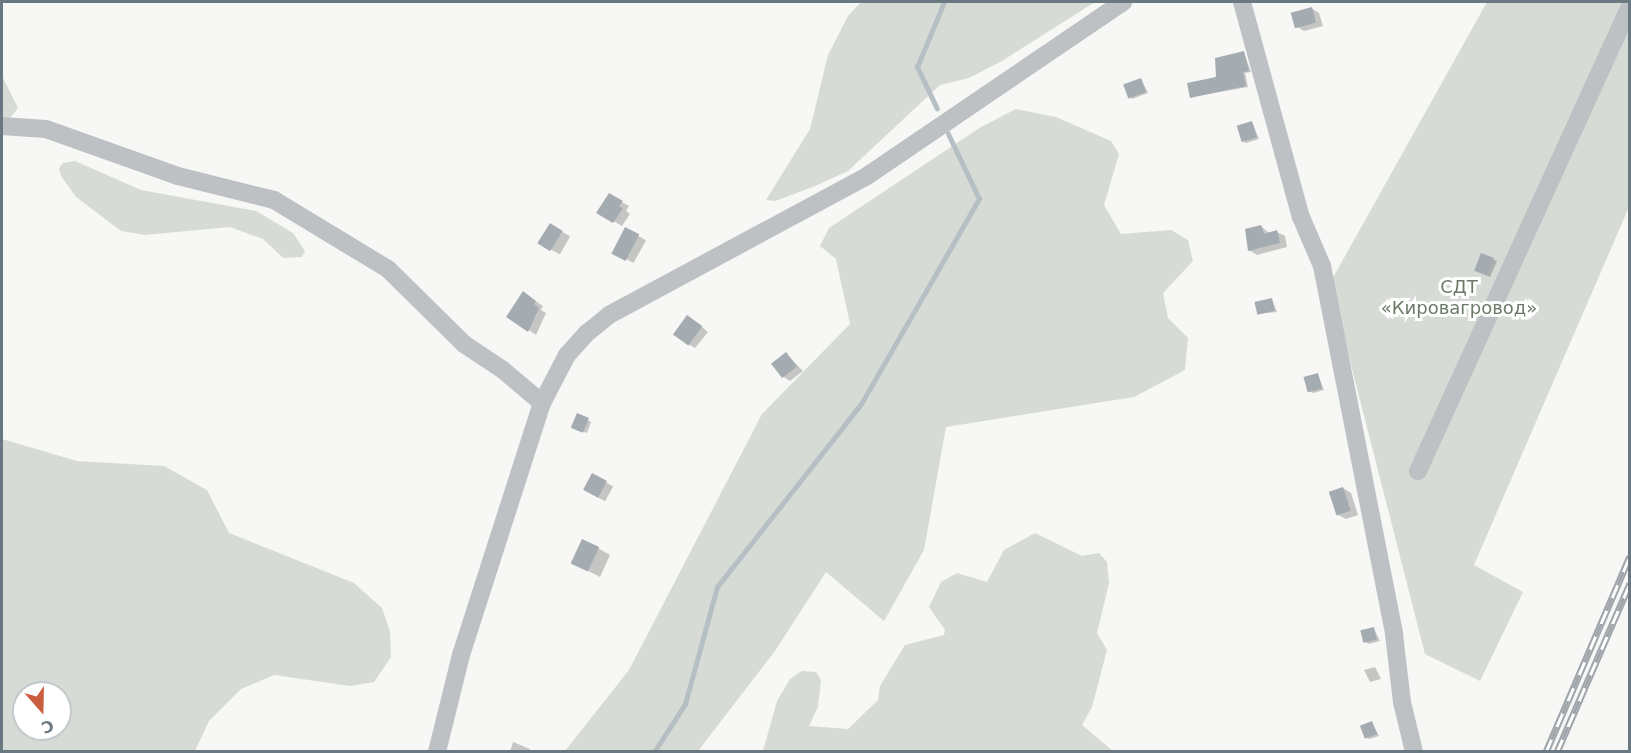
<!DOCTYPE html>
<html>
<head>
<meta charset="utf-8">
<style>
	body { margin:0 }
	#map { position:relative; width:1631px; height:753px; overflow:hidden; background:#f7f7f5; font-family:"DejaVu Sans",sans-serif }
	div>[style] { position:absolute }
	.green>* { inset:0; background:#d7dbd5 }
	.shadow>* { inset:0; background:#0003; transform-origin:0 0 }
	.stream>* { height:4.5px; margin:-2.25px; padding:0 2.25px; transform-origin:2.25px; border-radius:2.25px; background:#b6c0c4 }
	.building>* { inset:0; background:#a5acb1; transform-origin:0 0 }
	.minor>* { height:18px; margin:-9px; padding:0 9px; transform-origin:9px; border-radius:9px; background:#bdc1c4 }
	.rail>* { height:7px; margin-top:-3.5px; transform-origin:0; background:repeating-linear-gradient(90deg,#fff 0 14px,#9fa5aa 0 28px); box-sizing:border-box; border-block:2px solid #9fa5aa }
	span { translate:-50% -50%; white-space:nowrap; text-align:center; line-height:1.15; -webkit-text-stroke:6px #fff; paint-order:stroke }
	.park-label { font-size:18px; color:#6c7a68 }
	.frame { position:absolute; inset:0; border:3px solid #6a7882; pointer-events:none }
	.north { position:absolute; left:12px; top:681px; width:60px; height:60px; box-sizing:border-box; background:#fff; border:2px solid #c3c9cd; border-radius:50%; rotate:160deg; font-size:16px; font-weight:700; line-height:24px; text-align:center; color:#6a7882 }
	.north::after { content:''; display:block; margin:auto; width:21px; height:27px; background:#cc5e40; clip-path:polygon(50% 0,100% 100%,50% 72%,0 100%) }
</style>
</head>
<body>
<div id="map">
	<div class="green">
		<div style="clip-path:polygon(861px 2px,1095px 2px,1002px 61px,969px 78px,940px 85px,848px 171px,813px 187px,775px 201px,766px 200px,810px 129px,828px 55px,848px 16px)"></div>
		<div style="clip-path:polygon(1487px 2px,1629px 2px,1629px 207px,1474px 565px,1523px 592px,1480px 681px,1425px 654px,1330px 283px)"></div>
		<div style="clip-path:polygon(2px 76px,18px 108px,2px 128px)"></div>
		<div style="clip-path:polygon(1016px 109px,1056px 117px,1111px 141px,1119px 154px,1104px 205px,1121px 234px,1171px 230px,1188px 240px,1193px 261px,1163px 293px,1168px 318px,1188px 338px,1185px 370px,1134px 397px,946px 427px,924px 550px,884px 621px,826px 572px,775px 651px,698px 751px,565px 751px,629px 670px,762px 414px,850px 324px,836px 259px,820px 246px,829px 228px,981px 127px)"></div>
		<div style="clip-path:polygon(75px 161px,141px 190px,256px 211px,293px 233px,305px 251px,302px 257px,283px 258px,263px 239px,230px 227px,145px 235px,121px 231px,76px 197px,61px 176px,59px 168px,63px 163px)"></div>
		<div style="clip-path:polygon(evenodd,2px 439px,77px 461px,164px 466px,207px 490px,229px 533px,354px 583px,382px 608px,390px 631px,391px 657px,374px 682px,350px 686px,274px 675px,241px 689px,209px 721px,195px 751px,2px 751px,2px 439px,24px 693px,60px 693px,60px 729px,24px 729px,24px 693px)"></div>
		<div style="clip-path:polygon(1035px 533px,1082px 556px,1099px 553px,1107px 562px,1109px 583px,1097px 633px,1107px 650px,1092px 707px,1082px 725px,1113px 751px,763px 751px,777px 701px,790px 679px,802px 671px,816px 672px,821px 680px,818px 707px,809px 726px,848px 729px,878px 700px,880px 686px,905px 645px,944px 635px,945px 630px,929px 607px,941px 582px,957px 573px,987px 582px,1004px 550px)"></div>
	</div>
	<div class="shadow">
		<div style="clip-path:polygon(1311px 8px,1319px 13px,1323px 26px,1304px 31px,1296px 26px)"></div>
		<div style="clip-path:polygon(1244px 53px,1251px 72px,1245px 73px,1248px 87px,1191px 97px)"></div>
		<div style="clip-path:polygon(1141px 79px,1148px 93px,1132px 99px,1129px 97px)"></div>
		<div style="clip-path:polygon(1252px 122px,1259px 139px,1246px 143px,1242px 141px)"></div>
		<div style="clip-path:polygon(609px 195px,629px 206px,626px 211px,630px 214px,622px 226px,598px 212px)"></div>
		<div style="left:550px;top:225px;width:23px;height:21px;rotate:29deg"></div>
		<div style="clip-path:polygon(1261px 226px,1270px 234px,1277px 232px,1285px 236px,1287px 247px,1257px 255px,1249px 250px)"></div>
		<div style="left:626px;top:229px;width:23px;height:26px;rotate:29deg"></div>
		<div style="clip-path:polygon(1482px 255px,1497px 261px,1490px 277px,1479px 272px)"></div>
		<div style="clip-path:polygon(531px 298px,543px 306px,541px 310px,546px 313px,536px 335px,529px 330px)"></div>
		<div style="clip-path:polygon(1272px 300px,1277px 312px,1258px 314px)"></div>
		<div style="clip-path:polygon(695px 321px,708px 332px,695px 348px,688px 344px)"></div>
		<div style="clip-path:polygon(786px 354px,803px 371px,790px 381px,782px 376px)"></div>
		<div style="clip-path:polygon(1318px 375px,1324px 390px,1313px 393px,1309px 391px)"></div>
		<div style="clip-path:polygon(588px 420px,591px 422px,587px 433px,576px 429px)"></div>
		<div style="left:592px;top:475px;width:24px;height:17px;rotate:28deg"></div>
		<div style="clip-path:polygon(1343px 488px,1351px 493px,1358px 515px,1346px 519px,1338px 515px)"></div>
		<div style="clip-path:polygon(598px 548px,610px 555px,600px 577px,573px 563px)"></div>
		<div style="clip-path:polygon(1374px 629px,1380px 641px,1369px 644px,1365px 642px)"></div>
		<div style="clip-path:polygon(1375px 667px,1381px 679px,1370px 682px,1364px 670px)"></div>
		<div style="clip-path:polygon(1372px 722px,1379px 736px,1369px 739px,1366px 737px)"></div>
		<div style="clip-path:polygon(513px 742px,530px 749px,529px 752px,510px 752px)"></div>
	</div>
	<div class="stream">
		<div style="left:937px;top:109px;width:47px;rotate:-115.5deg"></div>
		<div style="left:917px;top:67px;width:70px;rotate:-67.4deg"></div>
		<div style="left:654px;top:752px;width:57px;rotate:-57.1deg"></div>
		<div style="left:685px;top:704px;width:121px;rotate:-74.7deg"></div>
		<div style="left:717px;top:587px;width:233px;rotate:-51.8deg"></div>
		<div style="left:861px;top:404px;width:237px;rotate:-60.1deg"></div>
		<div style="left:979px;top:199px;width:72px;rotate:-115.5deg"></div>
	</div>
	<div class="building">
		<div style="left:1312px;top:7px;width:16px;height:22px;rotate:75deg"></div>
		<div style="clip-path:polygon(1244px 51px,1249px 71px,1243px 72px,1246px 86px,1190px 98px,1187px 83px,1216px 77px,1215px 58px)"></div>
		<div style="left:1141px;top:78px;width:15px;height:19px;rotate:70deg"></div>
		<div style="left:1252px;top:121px;width:17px;height:16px;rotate:73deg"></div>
		<div style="clip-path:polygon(609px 193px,623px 201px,619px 206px,623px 208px,613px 223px,596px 213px)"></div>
		<div style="left:550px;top:223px;width:15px;height:24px;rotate:32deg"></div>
		<div style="clip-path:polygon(1261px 225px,1264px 234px,1277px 230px,1280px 243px,1248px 251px,1245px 229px)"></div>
		<div style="left:625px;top:227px;width:16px;height:30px;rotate:27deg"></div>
		<div style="left:1481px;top:253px;width:14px;height:19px;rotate:21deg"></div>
		<div style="clip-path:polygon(523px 291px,536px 301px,534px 304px,539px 308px,528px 332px,506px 317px)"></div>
		<div style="left:1272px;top:298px;width:13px;height:18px;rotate:77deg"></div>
		<div style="left:687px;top:315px;width:19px;height:24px;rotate:36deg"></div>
		<div style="left:786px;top:352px;width:18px;height:19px;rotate:52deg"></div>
		<div style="left:1318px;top:373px;width:16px;height:15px;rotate:75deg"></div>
		<div style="left:577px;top:413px;width:13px;height:16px;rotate:23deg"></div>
		<div style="left:592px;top:473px;width:17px;height:19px;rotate:28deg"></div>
		<div style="left:1343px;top:487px;width:25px;height:15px;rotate:72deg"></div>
		<div style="left:582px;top:539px;width:19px;height:27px;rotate:25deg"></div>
		<div style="left:1374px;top:627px;width:13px;height:14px;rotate:77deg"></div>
		<div style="left:1372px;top:721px;width:14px;height:13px;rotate:69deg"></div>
	</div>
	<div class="minor">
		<div style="left:1242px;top:2px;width:223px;rotate:74.7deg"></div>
		<div style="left:1301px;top:217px;width:53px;rotate:66.8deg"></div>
		<div style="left:1322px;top:266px;width:375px;rotate:78.9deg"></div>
		<div style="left:1394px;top:634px;width:68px;rotate:83.3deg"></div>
		<div style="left:1402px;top:702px;width:51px;rotate:76.5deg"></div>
		<div style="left:2px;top:126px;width:44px;rotate:3.9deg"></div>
		<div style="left:46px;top:129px;width:140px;rotate:19.6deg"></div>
		<div style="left:178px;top:176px;width:99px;rotate:14deg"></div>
		<div style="left:274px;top:200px;width:133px;rotate:31.2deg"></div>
		<div style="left:388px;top:269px;width:107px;rotate:44.6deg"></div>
		<div style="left:464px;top:344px;width:47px;rotate:33.7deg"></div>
		<div style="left:503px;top:370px;width:51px;rotate:40.2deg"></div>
		<div style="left:1418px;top:471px;width:511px;rotate:-65.49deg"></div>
		<div style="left:437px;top:752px;width:100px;rotate:-76.1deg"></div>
		<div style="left:461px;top:655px;width:265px;rotate:-72.2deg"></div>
		<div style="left:542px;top:403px;width:54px;rotate:-62.5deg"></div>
		<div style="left:567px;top:355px;width:30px;rotate:-48deg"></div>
		<div style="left:587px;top:333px;width:28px;rotate:-39deg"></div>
		<div style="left:609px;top:315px;width:293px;rotate:-28.3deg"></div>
		<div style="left:867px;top:176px;width:310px;rotate:-34.2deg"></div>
	</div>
	<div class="rail">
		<div style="left:1546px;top:752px;width:213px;rotate:-66.8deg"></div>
		<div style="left:1557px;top:752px;width:184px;rotate:-66.6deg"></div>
	</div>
	<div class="park-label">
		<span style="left:1459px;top:298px">СДТ<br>«Кировагровод»</span>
	</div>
	<div class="frame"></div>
	<div class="north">С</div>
</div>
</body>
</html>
